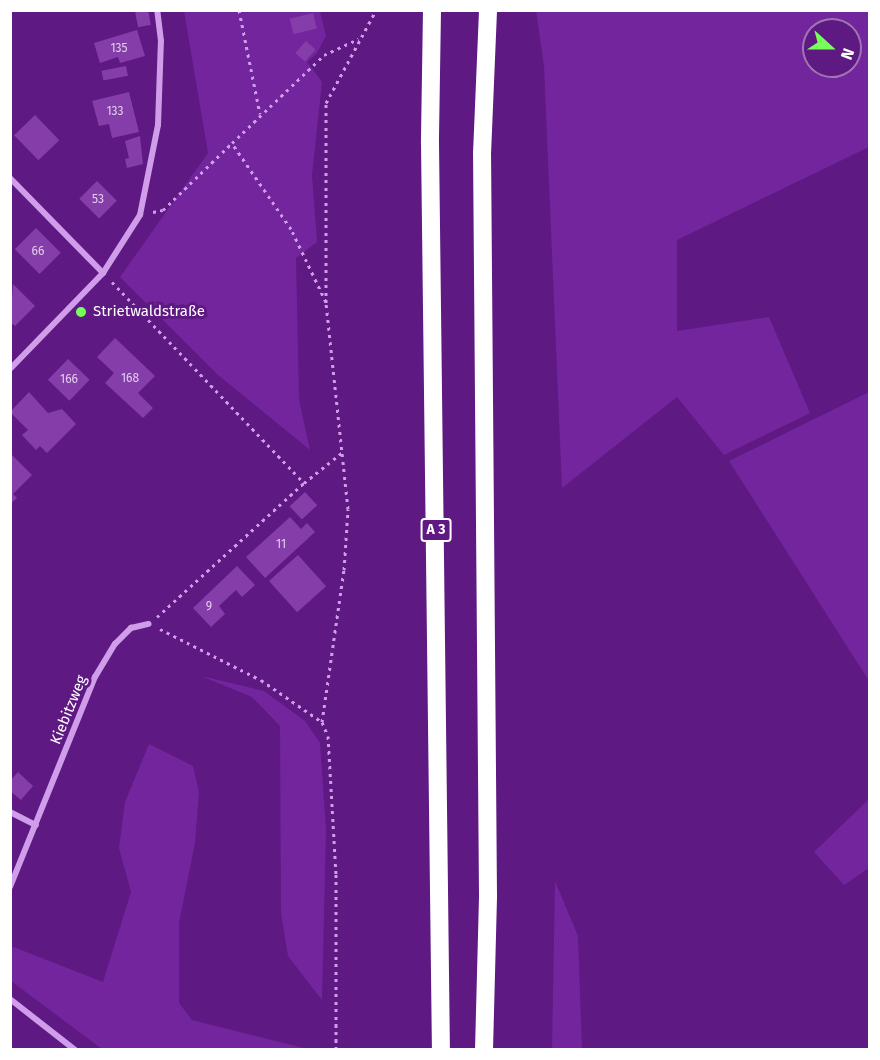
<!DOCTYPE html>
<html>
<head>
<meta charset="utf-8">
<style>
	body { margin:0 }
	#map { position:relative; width:880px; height:1060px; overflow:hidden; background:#5f1982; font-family:"Fira Sans",sans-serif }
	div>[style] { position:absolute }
	.green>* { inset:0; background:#73259d }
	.building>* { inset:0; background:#853daa; transform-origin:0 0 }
	.path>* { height:3px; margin-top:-1.5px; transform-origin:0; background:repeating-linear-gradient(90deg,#d09deb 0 3px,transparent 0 7.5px) }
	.street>* { height:6px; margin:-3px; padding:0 3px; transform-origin:3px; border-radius:3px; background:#d09deb }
	.highway>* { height:18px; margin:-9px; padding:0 9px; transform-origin:9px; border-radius:9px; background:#fff }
	.dots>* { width:16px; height:16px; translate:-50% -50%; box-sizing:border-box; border:3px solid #5f1982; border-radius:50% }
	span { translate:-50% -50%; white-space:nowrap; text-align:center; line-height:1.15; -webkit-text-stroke:6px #5f1982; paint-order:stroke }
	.number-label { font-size:12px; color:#e0ceea }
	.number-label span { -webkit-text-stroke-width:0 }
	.shield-label span { padding:2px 4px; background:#5f1982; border:2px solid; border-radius:4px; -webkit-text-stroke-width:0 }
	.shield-label { font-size:14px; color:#fff; font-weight:700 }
	.poi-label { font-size:15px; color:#fff }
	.left { translate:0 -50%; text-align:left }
	.street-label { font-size:15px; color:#fff }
	.frame { position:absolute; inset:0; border:12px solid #fff; pointer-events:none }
	.north { position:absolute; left:802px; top:18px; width:60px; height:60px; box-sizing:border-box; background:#5f1982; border:2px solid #9f75b4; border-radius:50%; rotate:111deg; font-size:16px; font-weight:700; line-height:24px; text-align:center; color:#fff }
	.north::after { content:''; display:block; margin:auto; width:21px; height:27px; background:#77fe58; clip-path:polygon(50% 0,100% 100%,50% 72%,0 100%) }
</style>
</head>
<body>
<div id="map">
	<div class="green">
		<div style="clip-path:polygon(184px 11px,320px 11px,326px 36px,317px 53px,307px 62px,322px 82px,312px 175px,317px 242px,296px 258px,299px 400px,310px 450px,218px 375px,120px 277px,208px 153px)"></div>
		<div style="clip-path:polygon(evenodd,536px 11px,869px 11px,869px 147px,677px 240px,677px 331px,769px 317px,810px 413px,724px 455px,677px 397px,562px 488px,544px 66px,536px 11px,814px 30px,850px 30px,850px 66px,814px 66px,814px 30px)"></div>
		<div style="clip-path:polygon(869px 392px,869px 681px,729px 461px)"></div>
		<div style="clip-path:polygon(201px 676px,264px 691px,305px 721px,320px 743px,326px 830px,322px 1000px,288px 956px,281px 913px,280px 726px,252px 697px)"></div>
		<div style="clip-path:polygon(149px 744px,193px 766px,199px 792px,195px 843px,179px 923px,179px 1003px,192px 1020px,308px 1049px,102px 1049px,11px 981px,11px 946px,103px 982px,131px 892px,119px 848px,125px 802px)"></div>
		<div style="clip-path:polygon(869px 799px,869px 868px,844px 885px,814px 852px)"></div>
		<div style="clip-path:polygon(555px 881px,578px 936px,582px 1049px,552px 1049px)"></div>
	</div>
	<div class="building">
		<div style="left:148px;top:10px;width:15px;height:13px;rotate:79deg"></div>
		<div style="left:313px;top:13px;width:16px;height:24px;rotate:76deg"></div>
		<div style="clip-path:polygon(137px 30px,145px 56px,120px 63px,118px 57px,100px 63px,94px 43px)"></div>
		<div style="left:306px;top:41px;width:13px;height:16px;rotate:42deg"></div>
		<div style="left:126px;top:66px;width:10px;height:25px;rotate:79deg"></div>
		<div style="clip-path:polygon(129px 92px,139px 132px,112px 138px,109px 124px,99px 126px,92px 101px)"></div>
		<div style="left:35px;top:115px;width:35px;height:29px;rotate:46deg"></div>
		<div style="clip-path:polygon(140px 136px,143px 164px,127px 168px,125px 159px,129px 158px,125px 141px)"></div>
		<div style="left:97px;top:181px;width:28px;height:25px;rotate:45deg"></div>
		<div style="left:36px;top:228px;width:35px;height:30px;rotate:45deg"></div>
		<div style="clip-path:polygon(13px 284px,35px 306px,15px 326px,10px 322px)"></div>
		<div style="clip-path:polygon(115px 338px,155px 376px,138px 393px,153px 408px,143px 418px,105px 383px,114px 373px,97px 357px)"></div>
		<div style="left:68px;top:359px;width:30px;height:29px;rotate:44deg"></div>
		<div style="clip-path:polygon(29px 392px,48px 413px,62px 409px,76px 424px,47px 453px,40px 446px,36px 450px,22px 435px,28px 430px,10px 412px)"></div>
		<div style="clip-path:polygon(12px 455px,32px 475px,13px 494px,17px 498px,10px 504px)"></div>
		<div style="left:305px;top:492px;width:18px;height:21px;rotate:47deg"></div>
		<div style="clip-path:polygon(290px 517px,301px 529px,307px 523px,315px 532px,265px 578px,246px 557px)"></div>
		<div style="left:298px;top:555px;width:42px;height:39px;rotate:48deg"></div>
		<div style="clip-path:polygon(237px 566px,255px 585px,242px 597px,236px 590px,219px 606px,225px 614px,211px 627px,193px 608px)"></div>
		<div style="clip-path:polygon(18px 772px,33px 786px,21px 800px,10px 791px,10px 781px)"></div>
	</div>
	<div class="path">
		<div style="left:239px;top:10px;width:106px;rotate:78.6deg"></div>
		<div style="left:153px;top:212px;width:10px;rotate:-11deg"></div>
		<div style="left:163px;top:210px;width:96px;rotate:-44.2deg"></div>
		<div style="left:112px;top:282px;width:278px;rotate:46.3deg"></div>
		<div style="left:326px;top:302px;width:81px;rotate:-115.6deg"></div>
		<div style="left:291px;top:229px;width:104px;rotate:-124.5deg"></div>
		<div style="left:232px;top:143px;width:127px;rotate:-43.7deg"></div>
		<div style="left:324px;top:55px;width:38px;rotate:-25deg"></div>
		<div style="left:157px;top:617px;width:199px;rotate:-42.4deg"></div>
		<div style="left:304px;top:483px;width:51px;rotate:-38.7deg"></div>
		<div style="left:160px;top:629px;width:113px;rotate:26.8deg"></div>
		<div style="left:261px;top:680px;width:74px;rotate:34.5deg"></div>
		<div style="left:322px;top:722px;width:15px;rotate:67deg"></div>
		<div style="left:328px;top:736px;width:138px;rotate:86.7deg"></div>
		<div style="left:336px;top:874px;width:176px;rotate:90deg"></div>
		<div style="left:322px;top:722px;width:154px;rotate:-81.8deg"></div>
		<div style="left:344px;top:570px;width:61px;rotate:-86.2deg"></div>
		<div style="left:348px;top:509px;width:207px;rotate:-96.1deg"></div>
		<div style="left:326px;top:303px;width:200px;rotate:-90deg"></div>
		<div style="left:326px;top:103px;width:106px;rotate:-61.7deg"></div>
	</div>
	<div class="street">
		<div style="left:10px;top:178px;width:133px;rotate:45.6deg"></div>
		<div style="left:10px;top:369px;width:134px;rotate:-45.9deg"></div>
		<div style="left:103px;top:273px;width:69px;rotate:-57.5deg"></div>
		<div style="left:140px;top:215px;width:92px;rotate:-78.7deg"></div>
		<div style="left:158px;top:125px;width:84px;rotate:-88deg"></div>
		<div style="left:161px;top:41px;width:31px;rotate:-97deg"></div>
		<div style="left:10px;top:812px;width:29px;rotate:27deg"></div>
		<div style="left:10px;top:887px;width:227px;rotate:-68deg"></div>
		<div style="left:95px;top:677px;width:39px;rotate:-59deg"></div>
		<div style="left:115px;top:644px;width:23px;rotate:-45deg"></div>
		<div style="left:131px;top:628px;width:18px;rotate:-13deg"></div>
		<div style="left:10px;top:999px;width:83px;rotate:38.1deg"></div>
	</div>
	<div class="highway">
		<div style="left:432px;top:10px;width:133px;rotate:90.9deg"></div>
		<div style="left:430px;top:143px;width:907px;rotate:89.31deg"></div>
		<div style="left:484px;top:1050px;width:154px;rotate:-88.5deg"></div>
		<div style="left:488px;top:896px;width:742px;rotate:-90.46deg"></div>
		<div style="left:482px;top:154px;width:144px;rotate:-87.6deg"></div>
	</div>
	<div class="dots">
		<div style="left:81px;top:312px;background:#77fe58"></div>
	</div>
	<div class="number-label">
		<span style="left:119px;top:49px">135</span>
		<span style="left:115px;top:112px">133</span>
		<span style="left:98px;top:200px">53</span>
		<span style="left:38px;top:252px">66</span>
		<span style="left:130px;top:379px">168</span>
		<span style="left:69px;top:380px">166</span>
		<span style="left:281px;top:545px">11</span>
		<span style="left:209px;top:607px">9</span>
	</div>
	<div class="shield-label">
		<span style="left:436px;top:530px">A 3</span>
	</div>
	<div class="poi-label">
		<span class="left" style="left:93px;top:312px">Strietwaldstraße</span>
	</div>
	<div class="street-label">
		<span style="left:69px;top:710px;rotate:-68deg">Kiebitzweg</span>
	</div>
	<div class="frame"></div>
	<div class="north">N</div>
</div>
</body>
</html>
